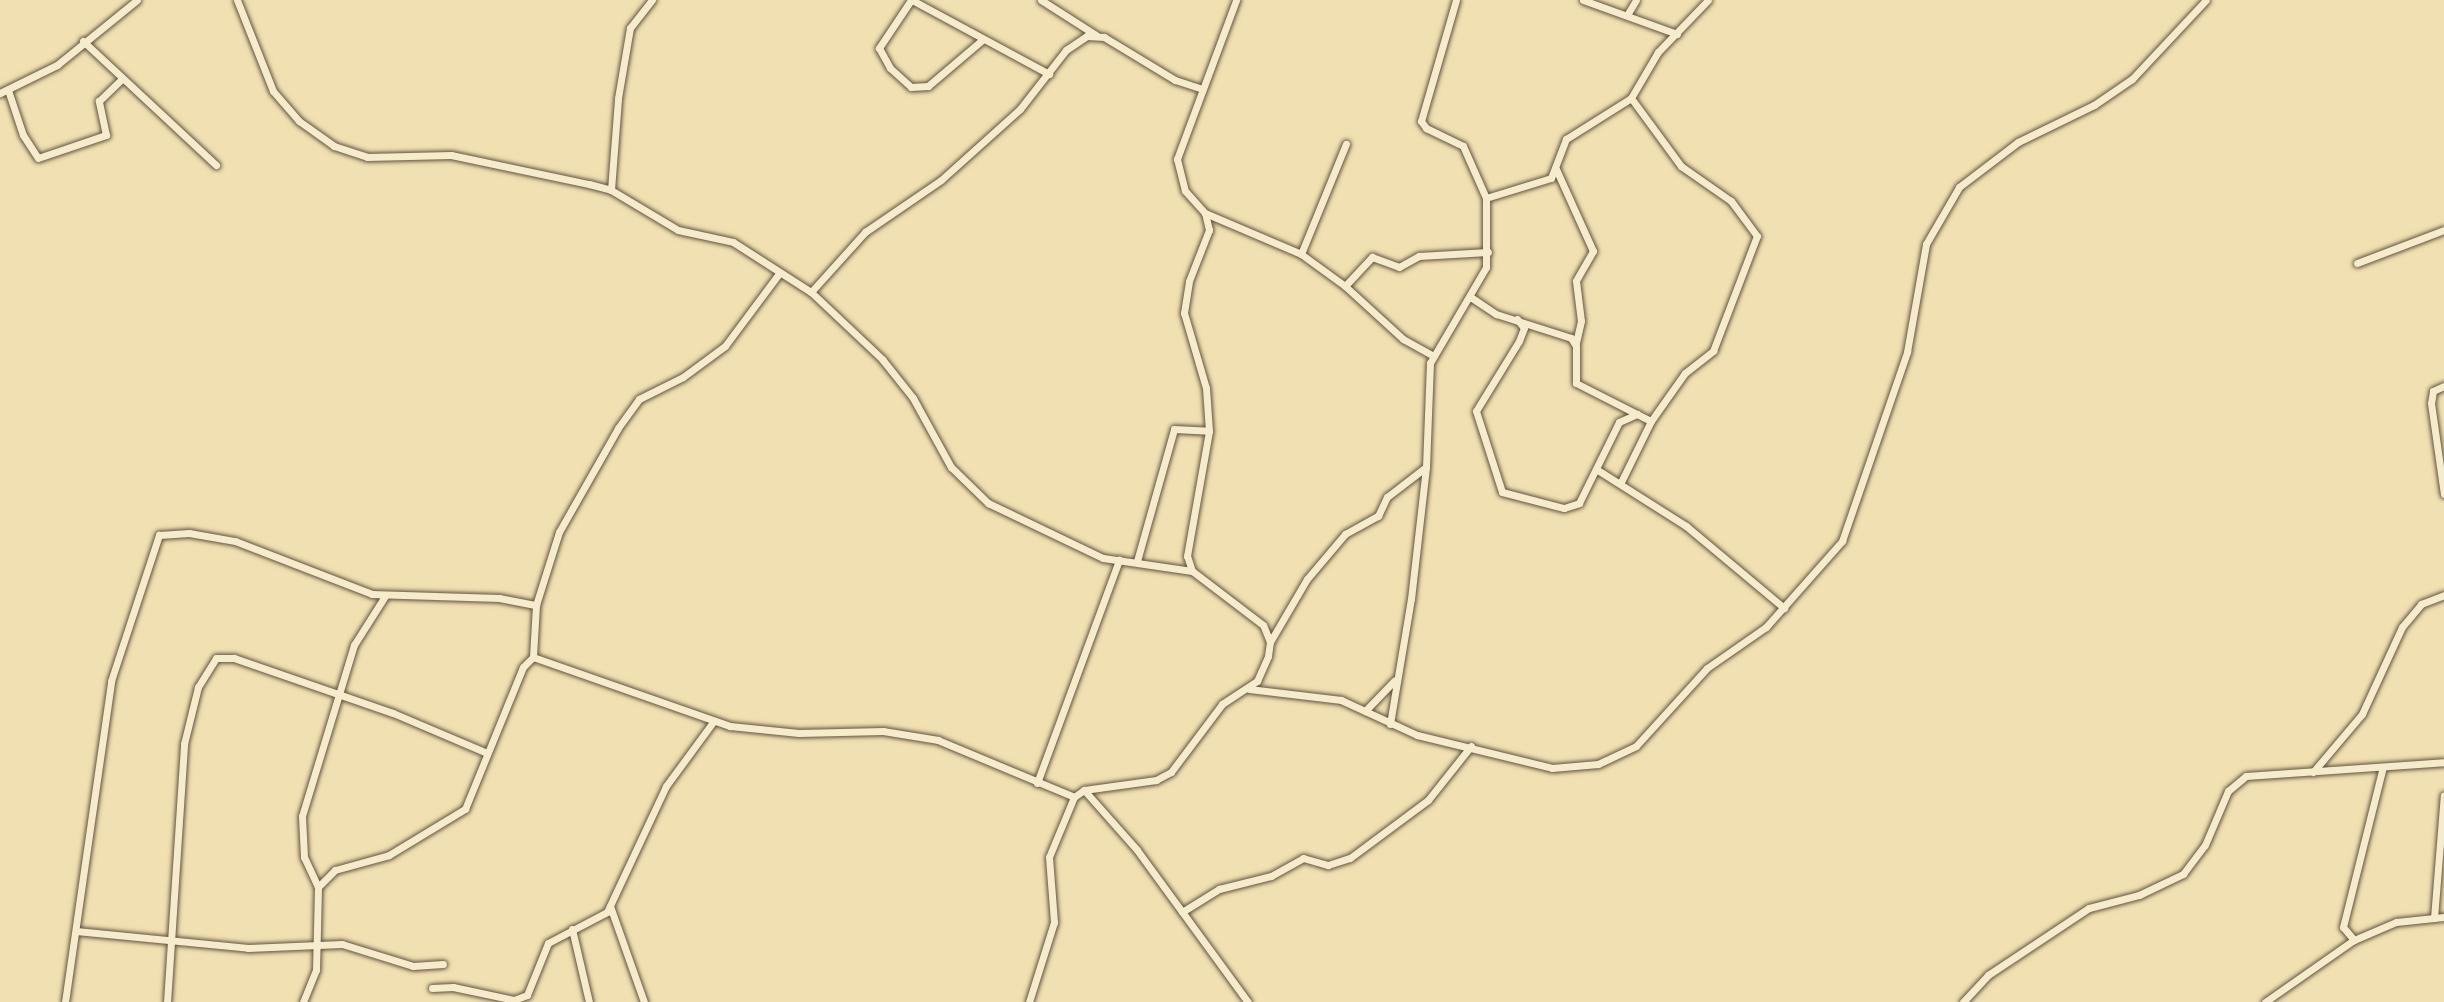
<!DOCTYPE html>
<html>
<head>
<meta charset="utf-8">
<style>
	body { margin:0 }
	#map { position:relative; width:2444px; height:1002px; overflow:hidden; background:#f1e0b2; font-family:Vollkorn,serif }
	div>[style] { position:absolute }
	.roads { filter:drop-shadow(0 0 2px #61543e) drop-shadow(0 0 2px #61543e) }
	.minor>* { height:7px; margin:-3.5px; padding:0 3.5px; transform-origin:3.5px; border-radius:3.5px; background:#f6ebcd }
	span { translate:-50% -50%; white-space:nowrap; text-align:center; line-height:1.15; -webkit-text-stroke:8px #f6ebcd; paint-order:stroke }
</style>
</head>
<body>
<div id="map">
	<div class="roads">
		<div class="minor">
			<div style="left:237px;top:0;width:98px;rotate:68.4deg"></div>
			<div style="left:273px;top:91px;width:40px;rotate:49deg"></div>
			<div style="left:299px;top:121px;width:43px;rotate:35.5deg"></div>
			<div style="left:334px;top:146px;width:35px;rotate:18deg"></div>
			<div style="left:367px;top:157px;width:84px;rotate:-1.4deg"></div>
			<div style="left:451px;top:155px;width:141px;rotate:11.9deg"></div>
			<div style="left:589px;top:184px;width:23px;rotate:15deg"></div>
			<div style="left:611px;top:190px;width:78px;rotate:30.8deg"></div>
			<div style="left:678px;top:230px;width:56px;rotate:12.3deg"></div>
			<div style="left:733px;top:242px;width:93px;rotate:32.7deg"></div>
			<div style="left:811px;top:292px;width:98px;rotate:43.3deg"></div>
			<div style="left:882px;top:359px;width:50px;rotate:51.5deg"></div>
			<div style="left:913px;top:398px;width:79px;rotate:61.2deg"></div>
			<div style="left:951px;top:467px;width:52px;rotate:44.2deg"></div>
			<div style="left:988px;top:503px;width:127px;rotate:25.6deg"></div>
			<div style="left:1103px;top:558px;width:90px;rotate:8.3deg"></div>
			<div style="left:911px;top:0;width:58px;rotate:123.7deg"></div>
			<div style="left:879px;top:48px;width:23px;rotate:61deg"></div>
			<div style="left:890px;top:68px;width:28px;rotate:42deg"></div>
			<div style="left:911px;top:87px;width:17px;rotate:-3deg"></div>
			<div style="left:928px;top:86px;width:71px;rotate:-40.4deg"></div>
			<div style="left:912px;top:0;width:156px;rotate:28.4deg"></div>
			<div style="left:1041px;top:0;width:65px;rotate:32.5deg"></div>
			<div style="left:1456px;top:0;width:126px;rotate:106.1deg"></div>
			<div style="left:1421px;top:121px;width:9px;rotate:54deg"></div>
			<div style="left:1426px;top:128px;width:41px;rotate:25.9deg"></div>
			<div style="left:1463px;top:146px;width:57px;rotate:66.1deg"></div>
			<div style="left:1583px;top:0;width:100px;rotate:19.9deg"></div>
			<div style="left:1627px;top:15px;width:17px;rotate:-59deg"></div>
			<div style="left:83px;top:41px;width:182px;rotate:43deg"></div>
			<div style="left:8px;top:90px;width:47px;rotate:71.6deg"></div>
			<div style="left:23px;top:135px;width:27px;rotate:57deg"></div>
			<div style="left:38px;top:158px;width:72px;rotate:-18.7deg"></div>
			<div style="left:106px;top:135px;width:35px;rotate:-102deg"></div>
			<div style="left:99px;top:101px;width:32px;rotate:-44deg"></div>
			<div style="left:0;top:93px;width:64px;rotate:-26.2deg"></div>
			<div style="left:57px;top:65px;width:103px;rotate:-39.1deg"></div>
			<div style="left:1556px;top:169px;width:90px;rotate:65.7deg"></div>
			<div style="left:1593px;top:251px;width:34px;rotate:120deg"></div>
			<div style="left:1576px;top:281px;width:40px;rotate:82.9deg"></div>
			<div style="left:1581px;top:321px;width:23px;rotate:103deg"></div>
			<div style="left:611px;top:190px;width:92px;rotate:-85.6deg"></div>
			<div style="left:618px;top:98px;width:71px;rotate:-80.3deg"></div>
			<div style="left:630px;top:28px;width:36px;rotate:-52deg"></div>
			<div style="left:1205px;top:213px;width:104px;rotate:23.1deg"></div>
			<div style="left:1301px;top:254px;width:54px;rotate:36deg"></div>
			<div style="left:1345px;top:286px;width:79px;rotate:42.4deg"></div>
			<div style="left:1403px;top:339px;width:33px;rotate:29deg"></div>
			<div style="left:1301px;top:254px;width:119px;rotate:-67.8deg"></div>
			<div style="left:2357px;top:263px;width:93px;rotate:-20.8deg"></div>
			<div style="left:1345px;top:286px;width:40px;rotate:-47deg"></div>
			<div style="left:1372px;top:257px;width:29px;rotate:20deg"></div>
			<div style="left:1399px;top:267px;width:23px;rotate:-29deg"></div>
			<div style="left:1419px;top:256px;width:69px;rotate:-3.3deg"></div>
			<div style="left:811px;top:292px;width:81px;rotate:-48deg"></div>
			<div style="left:865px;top:232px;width:92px;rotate:-34.4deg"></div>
			<div style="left:941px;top:180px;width:106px;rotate:-41.9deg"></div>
			<div style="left:1020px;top:109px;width:75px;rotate:-52.1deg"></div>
			<div style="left:1066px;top:50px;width:25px;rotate:-34deg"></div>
			<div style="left:1087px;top:36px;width:17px;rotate:3deg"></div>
			<div style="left:1104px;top:37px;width:83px;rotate:31.2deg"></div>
			<div style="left:1175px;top:80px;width:29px;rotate:18deg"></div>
			<div style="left:1472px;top:298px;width:29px;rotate:34deg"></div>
			<div style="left:1496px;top:314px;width:79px;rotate:17.7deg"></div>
			<div style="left:1571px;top:338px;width:9px;rotate:58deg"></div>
			<div style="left:1576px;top:346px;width:37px;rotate:90deg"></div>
			<div style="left:1576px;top:383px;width:84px;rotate:26.9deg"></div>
			<div style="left:1517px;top:319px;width:11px;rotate:52deg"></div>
			<div style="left:1524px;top:328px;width:14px;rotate:111deg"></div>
			<div style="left:1519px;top:341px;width:82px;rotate:121.6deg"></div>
			<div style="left:1476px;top:411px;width:85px;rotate:72.2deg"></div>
			<div style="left:1502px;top:492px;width:64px;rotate:14.5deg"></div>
			<div style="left:1564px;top:508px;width:16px;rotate:-18deg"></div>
			<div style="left:1579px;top:503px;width:90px;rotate:-63.7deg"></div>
			<div style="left:1619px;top:422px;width:20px;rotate:-24deg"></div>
			<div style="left:2444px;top:386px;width:12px;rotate:156deg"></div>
			<div style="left:2433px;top:391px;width:12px;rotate:99deg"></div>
			<div style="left:2431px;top:403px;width:92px;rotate:81.9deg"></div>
			<div style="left:1596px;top:469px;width:107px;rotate:32.3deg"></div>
			<div style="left:1686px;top:526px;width:128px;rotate:39.9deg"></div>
			<div style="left:1621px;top:482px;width:68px;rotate:-63.8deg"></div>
			<div style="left:1651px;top:421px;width:59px;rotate:-54.7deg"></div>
			<div style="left:1685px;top:373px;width:36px;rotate:-38deg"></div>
			<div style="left:1713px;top:351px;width:123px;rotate:-69.1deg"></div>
			<div style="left:1757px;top:236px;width:44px;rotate:-126.6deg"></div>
			<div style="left:1731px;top:201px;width:61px;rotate:-145deg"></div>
			<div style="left:1681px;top:166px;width:84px;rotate:-126.3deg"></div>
			<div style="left:1137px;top:561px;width:137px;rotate:-74.3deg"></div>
			<div style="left:1174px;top:429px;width:35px;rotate:3deg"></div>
			<div style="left:1270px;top:642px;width:73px;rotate:-59.6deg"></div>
			<div style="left:1307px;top:579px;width:59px;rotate:-49.8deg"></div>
			<div style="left:1345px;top:534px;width:38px;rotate:-29deg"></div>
			<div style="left:1378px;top:516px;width:21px;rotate:-65deg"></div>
			<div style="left:1387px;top:497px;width:49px;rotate:-37.6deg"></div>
			<div style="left:533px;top:657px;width:52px;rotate:-86.7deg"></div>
			<div style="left:536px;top:605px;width:77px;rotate:-72.5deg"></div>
			<div style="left:559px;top:532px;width:120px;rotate:-60.4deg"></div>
			<div style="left:618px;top:428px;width:36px;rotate:-54deg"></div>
			<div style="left:639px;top:399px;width:49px;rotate:-26.6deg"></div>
			<div style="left:683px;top:377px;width:52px;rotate:-36.4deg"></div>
			<div style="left:725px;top:346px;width:89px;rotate:-53.3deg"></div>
			<div style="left:1249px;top:689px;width:93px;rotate:6.8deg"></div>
			<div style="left:1341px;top:700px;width:84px;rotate:24.7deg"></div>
			<div style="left:1417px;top:735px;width:139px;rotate:13.7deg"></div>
			<div style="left:1552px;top:768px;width:46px;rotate:-5deg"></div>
			<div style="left:1598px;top:764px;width:42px;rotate:-25.3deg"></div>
			<div style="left:1636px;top:746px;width:105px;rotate:-47.7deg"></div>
			<div style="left:1707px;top:668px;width:72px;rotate:-34.8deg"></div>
			<div style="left:1766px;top:627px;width:115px;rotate:-48.5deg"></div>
			<div style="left:1842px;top:541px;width:200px;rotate:-71deg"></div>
			<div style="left:1907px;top:352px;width:110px;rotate:-80deg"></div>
			<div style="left:1926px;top:244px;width:66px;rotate:-59.9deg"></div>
			<div style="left:1959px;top:187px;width:74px;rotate:-37.3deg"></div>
			<div style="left:2018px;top:142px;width:85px;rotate:-26deg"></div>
			<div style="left:2094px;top:105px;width:46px;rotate:-34.4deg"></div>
			<div style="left:2132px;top:79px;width:108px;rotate:-46.9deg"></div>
			<div style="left:1365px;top:711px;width:42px;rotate:-46deg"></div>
			<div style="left:1390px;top:724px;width:127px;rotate:-80.5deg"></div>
			<div style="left:1411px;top:599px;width:133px;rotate:-83.5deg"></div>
			<div style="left:1426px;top:467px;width:104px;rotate:-87.8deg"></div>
			<div style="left:1430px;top:363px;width:111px;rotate:-59.7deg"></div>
			<div style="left:1486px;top:267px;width:69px;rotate:-90deg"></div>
			<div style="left:1486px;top:198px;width:68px;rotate:-17.1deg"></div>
			<div style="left:1551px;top:178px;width:42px;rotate:-69deg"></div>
			<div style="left:1566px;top:139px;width:77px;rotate:-32.2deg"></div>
			<div style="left:1631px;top:98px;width:53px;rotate:-59.6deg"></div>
			<div style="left:1658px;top:52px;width:72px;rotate:-46.1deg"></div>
			<div style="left:2313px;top:772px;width:76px;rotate:-49.8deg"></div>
			<div style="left:2362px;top:714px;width:96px;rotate:-65.3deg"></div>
			<div style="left:2402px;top:627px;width:30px;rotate:-50deg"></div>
			<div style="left:2421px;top:604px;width:25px;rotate:-21deg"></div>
			<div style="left:1037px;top:783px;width:238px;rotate:-69.8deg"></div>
			<div style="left:1084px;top:790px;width:80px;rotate:48.5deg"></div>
			<div style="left:1137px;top:850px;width:188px;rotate:53.9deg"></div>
			<div style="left:318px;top:887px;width:33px;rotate:-115deg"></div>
			<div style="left:304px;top:857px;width:41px;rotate:-92.8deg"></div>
			<div style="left:302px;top:816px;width:179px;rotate:-73.1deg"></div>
			<div style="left:354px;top:645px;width:58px;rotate:-57.7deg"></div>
			<div style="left:610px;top:906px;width:102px;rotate:70.5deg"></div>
			<div style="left:1182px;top:912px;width:44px;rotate:-31.9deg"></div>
			<div style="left:1219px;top:889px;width:54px;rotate:-14deg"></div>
			<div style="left:1271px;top:876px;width:37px;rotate:-29deg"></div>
			<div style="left:1303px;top:858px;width:26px;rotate:16deg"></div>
			<div style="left:1328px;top:865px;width:23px;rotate:-18deg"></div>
			<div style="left:1350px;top:858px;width:97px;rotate:-36.6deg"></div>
			<div style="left:1428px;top:800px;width:69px;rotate:-51.5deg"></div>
			<div style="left:2434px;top:918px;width:123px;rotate:-85.4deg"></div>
			<div style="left:572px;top:929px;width:75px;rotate:76.9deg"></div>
			<div style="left:76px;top:931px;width:173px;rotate:5.6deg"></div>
			<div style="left:248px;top:948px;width:94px;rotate:-2.4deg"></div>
			<div style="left:342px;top:944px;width:74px;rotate:17.2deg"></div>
			<div style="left:413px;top:966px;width:30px;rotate:-4deg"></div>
			<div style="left:2354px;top:940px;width:17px;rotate:-130deg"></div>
			<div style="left:2343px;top:927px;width:165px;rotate:-76deg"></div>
			<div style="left:432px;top:988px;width:21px;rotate:-3deg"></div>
			<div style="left:453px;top:987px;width:62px;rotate:12deg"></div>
			<div style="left:514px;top:1000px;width:14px;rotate:-21deg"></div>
			<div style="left:527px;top:995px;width:56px;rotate:-68deg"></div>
			<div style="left:548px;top:943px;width:67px;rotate:-27.7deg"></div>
			<div style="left:607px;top:912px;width:139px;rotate:-64.9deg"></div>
			<div style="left:666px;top:786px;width:79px;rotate:-53.7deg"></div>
			<div style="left:65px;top:1002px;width:324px;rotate:-81.8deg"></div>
			<div style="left:111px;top:681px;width:154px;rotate:-71.8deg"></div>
			<div style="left:159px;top:535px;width:30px;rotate:-4deg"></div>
			<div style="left:189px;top:533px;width:47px;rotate:9.9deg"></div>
			<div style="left:235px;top:541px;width:147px;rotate:21.1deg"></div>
			<div style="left:372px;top:594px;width:127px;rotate:1.8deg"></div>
			<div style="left:499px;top:598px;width:38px;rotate:11deg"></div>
			<div style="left:167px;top:1002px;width:259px;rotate:-86.2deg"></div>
			<div style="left:184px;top:744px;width:59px;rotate:-76.2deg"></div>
			<div style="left:198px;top:687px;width:34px;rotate:-58deg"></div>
			<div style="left:216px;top:658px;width:18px"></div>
			<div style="left:234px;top:658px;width:168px;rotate:19.1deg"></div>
			<div style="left:393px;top:713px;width:100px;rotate:23deg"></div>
			<div style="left:303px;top:1002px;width:35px;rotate:-68deg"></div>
			<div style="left:316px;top:970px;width:83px;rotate:-88.6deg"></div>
			<div style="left:318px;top:887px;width:24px;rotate:-45deg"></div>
			<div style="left:335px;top:870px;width:56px;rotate:-15.5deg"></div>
			<div style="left:389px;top:855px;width:89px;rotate:-31.2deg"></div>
			<div style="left:465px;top:809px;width:153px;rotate:-67.8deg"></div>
			<div style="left:523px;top:667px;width:14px;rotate:-45deg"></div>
			<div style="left:533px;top:657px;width:209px;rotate:19.3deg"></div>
			<div style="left:730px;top:726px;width:69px;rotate:5.8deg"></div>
			<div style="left:799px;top:733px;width:84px;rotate:-1.4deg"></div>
			<div style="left:883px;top:731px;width:56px;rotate:9.3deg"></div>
			<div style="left:938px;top:740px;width:147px;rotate:22.7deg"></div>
			<div style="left:1029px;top:1002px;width:84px;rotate:-72.6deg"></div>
			<div style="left:1054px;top:922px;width:65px;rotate:-94.4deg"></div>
			<div style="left:1049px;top:857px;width:65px;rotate:-67.4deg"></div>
			<div style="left:1074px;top:797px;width:12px;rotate:-35deg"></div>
			<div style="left:1084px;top:790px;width:73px;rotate:-7.9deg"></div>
			<div style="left:1156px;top:780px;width:17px;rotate:-28deg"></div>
			<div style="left:1171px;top:772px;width:85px;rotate:-53.1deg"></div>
			<div style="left:1222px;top:704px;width:42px;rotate:-33.3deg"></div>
			<div style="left:1257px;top:681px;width:27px;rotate:-66deg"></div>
			<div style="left:1268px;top:656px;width:14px;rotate:-82deg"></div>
			<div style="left:1270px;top:642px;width:18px;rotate:-112deg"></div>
			<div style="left:1263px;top:625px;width:89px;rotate:-142.7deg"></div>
			<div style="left:1192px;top:571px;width:16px;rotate:-108deg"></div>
			<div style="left:1187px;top:556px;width:127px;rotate:-80deg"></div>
			<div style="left:1209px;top:431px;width:43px;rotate:-94deg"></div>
			<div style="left:1206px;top:388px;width:78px;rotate:-106.3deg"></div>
			<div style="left:1184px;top:313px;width:32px;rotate:-81deg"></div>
			<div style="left:1189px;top:281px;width:55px;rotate:-68.6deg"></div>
			<div style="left:1209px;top:230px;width:17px;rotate:-103deg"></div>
			<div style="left:1205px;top:213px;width:30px;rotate:-132deg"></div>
			<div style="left:1185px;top:191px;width:33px;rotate:-104deg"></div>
			<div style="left:1177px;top:159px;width:170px;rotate:-69.6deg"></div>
			<div style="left:1963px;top:1002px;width:37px;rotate:-47deg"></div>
			<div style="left:1988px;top:975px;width:121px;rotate:-33.6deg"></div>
			<div style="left:2089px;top:908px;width:52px;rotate:-14.6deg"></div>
			<div style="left:2139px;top:895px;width:49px;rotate:-25.5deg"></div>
			<div style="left:2183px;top:874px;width:36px;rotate:-53deg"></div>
			<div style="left:2205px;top:845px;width:59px;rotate:-66.9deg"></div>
			<div style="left:2228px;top:791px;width:23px;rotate:-40deg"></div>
			<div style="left:2246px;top:776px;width:198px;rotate:-4deg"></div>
			<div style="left:2265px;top:1002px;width:108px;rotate:-34.9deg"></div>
			<div style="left:2354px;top:940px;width:46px;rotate:-23.2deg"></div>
			<div style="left:2396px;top:922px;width:48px;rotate:-5.9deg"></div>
		</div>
	</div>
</div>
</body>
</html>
